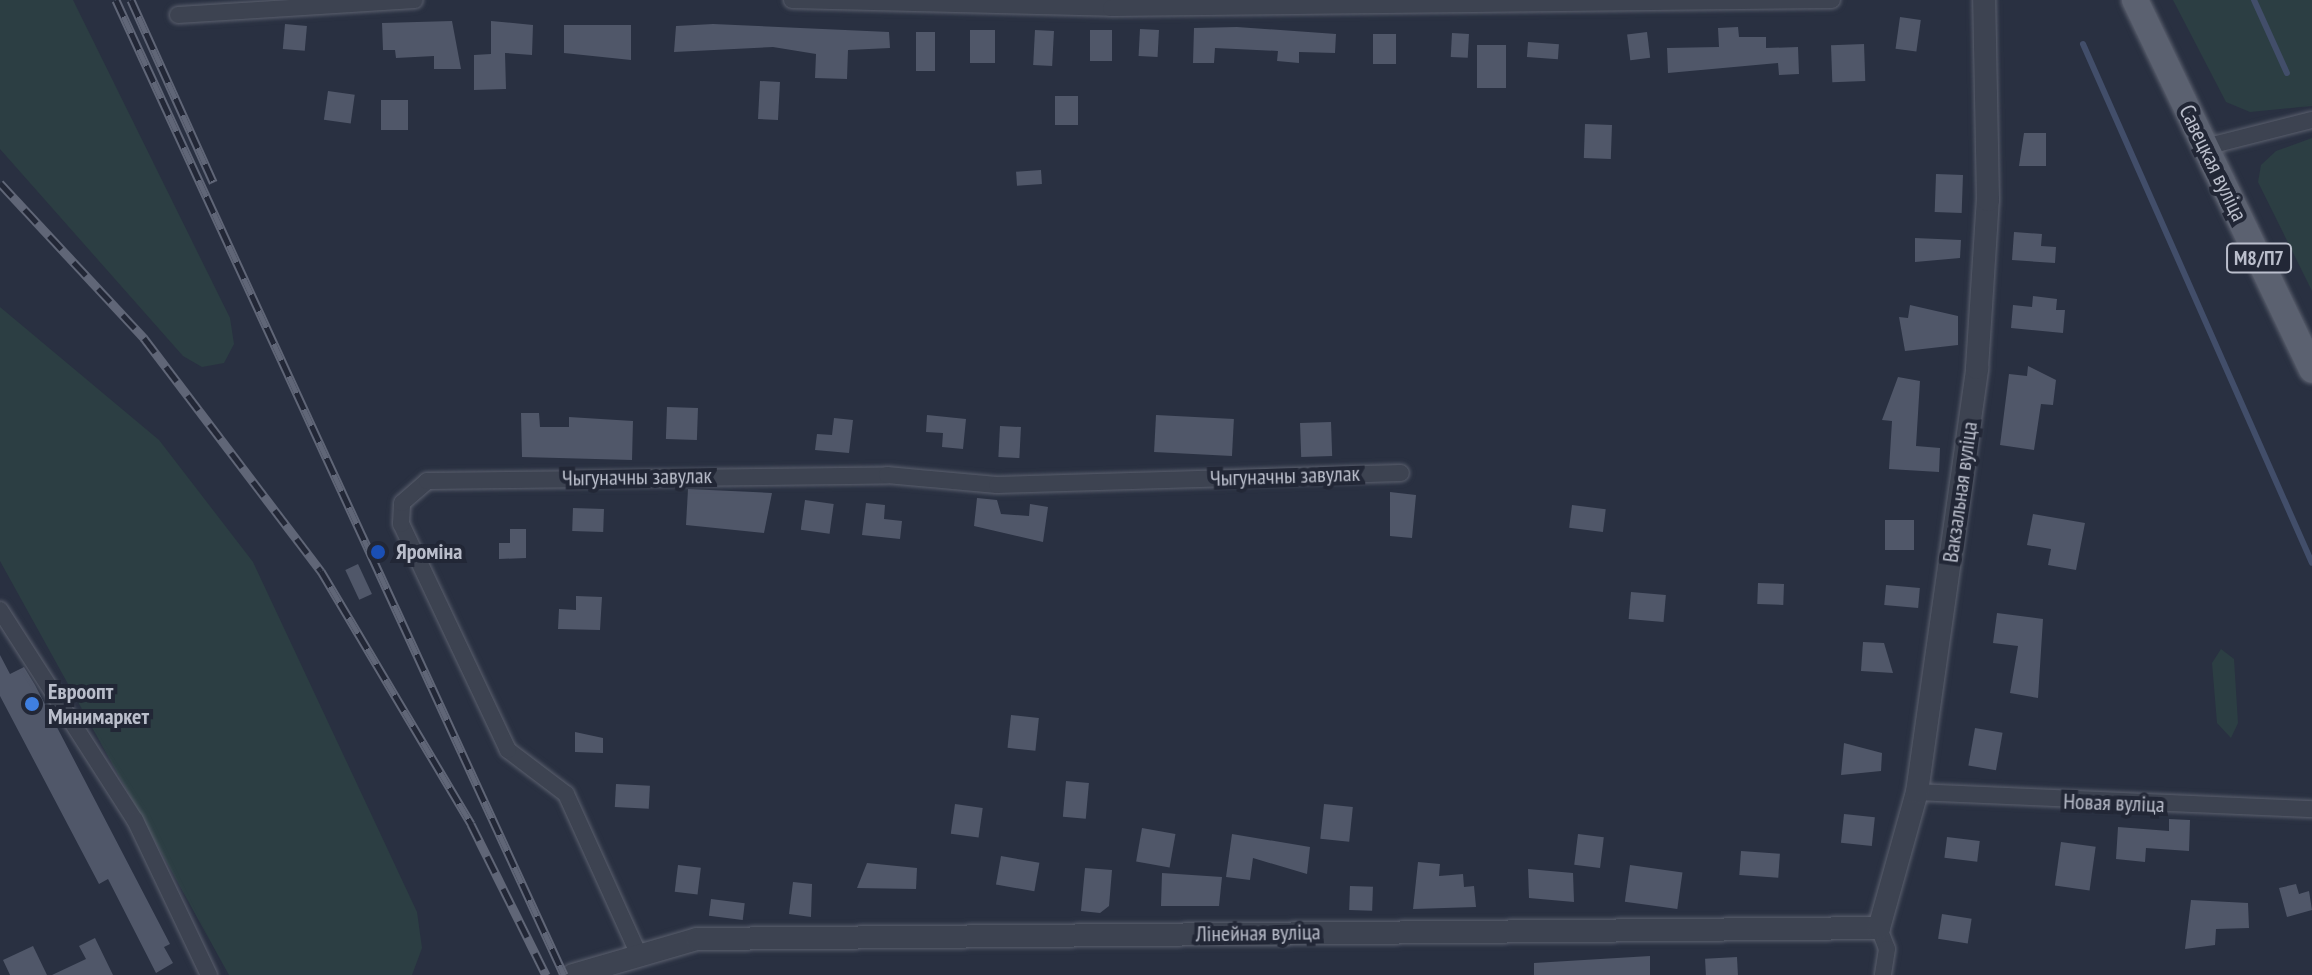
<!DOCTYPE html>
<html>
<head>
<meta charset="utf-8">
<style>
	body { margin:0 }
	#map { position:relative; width:2312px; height:975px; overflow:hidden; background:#293041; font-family:"PT Sans Narrow",sans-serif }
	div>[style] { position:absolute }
	.green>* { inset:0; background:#2c3e43 }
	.stream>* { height:6px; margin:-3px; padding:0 3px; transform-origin:3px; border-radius:3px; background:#424e6a }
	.building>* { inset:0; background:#505769; transform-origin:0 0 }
	.roads { filter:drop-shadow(0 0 2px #5b606e) drop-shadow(0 0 2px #5b606e) }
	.minor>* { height:16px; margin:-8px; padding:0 8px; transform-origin:8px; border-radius:8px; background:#3d4351 }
	.tertiary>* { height:22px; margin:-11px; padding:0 11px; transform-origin:11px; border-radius:11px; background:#3d4351 }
	.primary>* { height:26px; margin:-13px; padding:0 13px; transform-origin:13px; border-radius:13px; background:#5b6170 }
	.rail>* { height:9px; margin-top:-4.5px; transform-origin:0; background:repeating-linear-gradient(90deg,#222736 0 18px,#606677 0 36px); box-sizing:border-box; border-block:2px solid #606677 }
	.dots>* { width:22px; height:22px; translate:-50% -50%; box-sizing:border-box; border:4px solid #222736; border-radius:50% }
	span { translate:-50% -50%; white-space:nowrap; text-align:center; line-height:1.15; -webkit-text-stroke:8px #222736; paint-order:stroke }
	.shield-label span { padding:2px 6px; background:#222736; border:2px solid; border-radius:6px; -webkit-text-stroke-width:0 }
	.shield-label { font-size:20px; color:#babecb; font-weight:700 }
	.street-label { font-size:22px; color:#babecb }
	.poi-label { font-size:22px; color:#babecb; font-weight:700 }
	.left { translate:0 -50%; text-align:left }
</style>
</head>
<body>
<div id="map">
	<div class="green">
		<div style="clip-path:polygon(0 0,73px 0,230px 318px,234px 344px,224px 363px,202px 367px,183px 356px,0 149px)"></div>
		<div style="clip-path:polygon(2173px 0,2312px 0,2312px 106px,2250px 112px,2226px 102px)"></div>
		<div style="clip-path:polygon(2312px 138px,2312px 291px,2258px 182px,2261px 165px,2276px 151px)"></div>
		<div style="clip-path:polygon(0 307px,159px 440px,253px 562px,417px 912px,422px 948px,412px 975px,229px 975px,0 561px)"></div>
		<div style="clip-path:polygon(2221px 649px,2234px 659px,2238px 723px,2231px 738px,2217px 723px,2212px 663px)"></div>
	</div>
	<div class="stream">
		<div style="left:2254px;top:0;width:80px;rotate:65.7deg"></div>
		<div style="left:2083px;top:44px;width:567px;rotate:66.19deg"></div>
	</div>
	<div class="building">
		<div style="left:1900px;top:17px;width:21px;height:32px;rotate:8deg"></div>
		<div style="clip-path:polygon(452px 21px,461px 69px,434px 69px,434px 56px,396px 58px,395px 50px,383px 50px,382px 23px)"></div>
		<div style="clip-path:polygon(491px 21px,533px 25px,532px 55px,505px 53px,506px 89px,474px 90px,474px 55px,491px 54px)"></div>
		<div style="left:285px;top:24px;width:22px;height:25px;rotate:5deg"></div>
		<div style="clip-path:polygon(713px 24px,889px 32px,890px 48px,848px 50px,847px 79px,815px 78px,816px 54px,773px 47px,674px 52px,676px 26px)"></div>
		<div style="clip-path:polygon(564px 25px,631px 25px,631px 60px,564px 53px)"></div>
		<div style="clip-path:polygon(1237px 27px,1336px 34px,1335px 53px,1299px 52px,1299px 63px,1277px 61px,1278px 51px,1215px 48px,1214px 63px,1193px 63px,1194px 28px)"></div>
		<div style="clip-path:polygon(1738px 27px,1739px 37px,1766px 37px,1766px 48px,1798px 47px,1799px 74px,1779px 75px,1778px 63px,1668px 73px,1667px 48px,1719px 47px,1718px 28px)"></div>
		<div style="left:1140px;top:29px;width:19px;height:27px;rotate:3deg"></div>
		<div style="left:970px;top:30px;width:25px;height:33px"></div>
		<div style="left:1035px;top:30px;width:19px;height:35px;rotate:3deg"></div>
		<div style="left:1090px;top:30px;width:22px;height:31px"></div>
		<div style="left:916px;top:32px;width:19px;height:39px"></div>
		<div style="left:1647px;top:32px;width:26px;height:20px;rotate:83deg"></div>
		<div style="left:1452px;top:33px;width:17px;height:24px;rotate:3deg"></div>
		<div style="left:1373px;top:34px;width:23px;height:30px"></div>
		<div style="left:1528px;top:42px;width:31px;height:15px;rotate:4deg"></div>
		<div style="left:1864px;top:44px;width:37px;height:33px;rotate:88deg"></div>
		<div style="left:1477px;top:45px;width:29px;height:43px"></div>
		<div style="left:760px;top:81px;width:20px;height:38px;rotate:3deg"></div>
		<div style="left:328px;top:91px;width:27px;height:29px;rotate:8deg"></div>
		<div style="left:1055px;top:96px;width:23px;height:29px"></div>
		<div style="left:408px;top:100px;width:30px;height:27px;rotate:90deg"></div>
		<div style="left:1585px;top:124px;width:27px;height:34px;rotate:2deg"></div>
		<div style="clip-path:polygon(2024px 133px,2046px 133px,2046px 166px,2019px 166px)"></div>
		<div style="left:1041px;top:170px;width:14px;height:25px;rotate:86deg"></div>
		<div style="left:1936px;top:174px;width:27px;height:38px;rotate:2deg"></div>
		<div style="clip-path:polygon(2014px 232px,2042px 234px,2041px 246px,2056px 247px,2055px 263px,2012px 260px)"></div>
		<div style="clip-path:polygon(1915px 238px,1961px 240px,1960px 258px,1915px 262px)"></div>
		<div style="clip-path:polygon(2033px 296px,2057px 299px,2056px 310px,2065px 310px,2063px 333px,2011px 328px,2013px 305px,2032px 307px)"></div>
		<div style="clip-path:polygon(1910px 305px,1958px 316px,1958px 345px,1905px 351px,1899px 317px,1908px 318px)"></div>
		<div style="clip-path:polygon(2028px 366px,2056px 380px,2053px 405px,2041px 404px,2034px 450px,2000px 445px,2009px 374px,2027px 376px)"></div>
		<div style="clip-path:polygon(1898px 377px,1920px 381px,1916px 446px,1940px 448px,1939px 472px,1889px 469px,1892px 421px,1882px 420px)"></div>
		<div style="left:667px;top:407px;width:31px;height:32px;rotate:2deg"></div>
		<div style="clip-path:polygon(521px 413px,539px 413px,540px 427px,569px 427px,569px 417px,633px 421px,632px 460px,522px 457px)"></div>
		<div style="clip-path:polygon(927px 415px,966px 419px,963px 449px,942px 447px,943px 433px,926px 432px)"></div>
		<div style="left:1156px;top:415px;width:78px;height:37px;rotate:3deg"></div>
		<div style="clip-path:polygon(834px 418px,853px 420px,849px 453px,815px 450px,817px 434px,832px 435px)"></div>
		<div style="left:1331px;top:422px;width:34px;height:31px;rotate:88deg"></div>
		<div style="left:1000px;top:426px;width:21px;height:31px;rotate:3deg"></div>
		<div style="clip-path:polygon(688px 489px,772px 493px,764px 533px,686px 525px)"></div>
		<div style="clip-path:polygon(1390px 492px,1416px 495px,1412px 538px,1390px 536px)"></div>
		<div style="clip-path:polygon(977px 498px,997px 500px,1001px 514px,1029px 516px,1030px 504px,1048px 507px,1043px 542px,974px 526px)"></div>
		<div style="left:805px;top:500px;width:29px;height:30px;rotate:8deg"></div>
		<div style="clip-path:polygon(866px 503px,885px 505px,884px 519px,902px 521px,900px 539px,862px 535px)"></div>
		<div style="left:1572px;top:505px;width:34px;height:23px;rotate:7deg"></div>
		<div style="left:573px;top:508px;width:31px;height:23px;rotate:2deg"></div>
		<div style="clip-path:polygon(2033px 514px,2085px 523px,2076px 570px,2048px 565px,2051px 549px,2027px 545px)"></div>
		<div style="left:1885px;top:520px;width:29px;height:30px"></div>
		<div style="clip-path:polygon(510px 529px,526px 529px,526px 558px,499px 559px,499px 543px,510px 543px)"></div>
		<div style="left:358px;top:564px;width:33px;height:14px;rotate:65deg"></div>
		<div style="left:1758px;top:583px;width:26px;height:21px;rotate:2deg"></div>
		<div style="left:1886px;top:585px;width:34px;height:20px;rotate:5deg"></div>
		<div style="left:1631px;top:592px;width:35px;height:27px;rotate:5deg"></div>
		<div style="clip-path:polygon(576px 596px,602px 597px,600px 630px,558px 629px,559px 609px,576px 610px)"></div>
		<div style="clip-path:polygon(1997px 613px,2043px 619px,2038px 698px,2010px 693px,2018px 646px,1993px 643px)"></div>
		<div style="clip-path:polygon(1863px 642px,1884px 643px,1893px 673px,1861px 671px)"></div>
		<div style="clip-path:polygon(0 655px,10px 674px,24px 667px,35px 685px,170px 944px,164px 947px,173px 963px,156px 973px,108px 879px,99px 884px,0 696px)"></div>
		<div style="left:1011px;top:715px;width:28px;height:33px;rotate:6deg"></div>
		<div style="left:1975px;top:728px;width:28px;height:38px;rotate:10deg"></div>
		<div style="clip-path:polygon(575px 732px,603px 738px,603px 753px,575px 752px)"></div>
		<div style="clip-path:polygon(1844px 743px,1882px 753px,1881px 771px,1841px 775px)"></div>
		<div style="left:1066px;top:781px;width:23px;height:36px;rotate:5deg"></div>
		<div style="left:616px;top:784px;width:34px;height:23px;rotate:3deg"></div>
		<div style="left:955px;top:804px;width:28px;height:30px;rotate:8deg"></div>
		<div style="left:1324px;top:804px;width:29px;height:35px;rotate:6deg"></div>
		<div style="left:1844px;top:814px;width:31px;height:29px;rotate:6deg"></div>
		<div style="clip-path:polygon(2169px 819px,2190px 820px,2189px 851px,2146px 848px,2145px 862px,2116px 859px,2118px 827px,2169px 831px)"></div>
		<div style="left:1142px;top:828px;width:34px;height:34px;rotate:10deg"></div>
		<div style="clip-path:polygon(1232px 834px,1310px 847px,1307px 874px,1253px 858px,1250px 880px,1226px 877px)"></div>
		<div style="left:1578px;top:834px;width:26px;height:31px;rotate:7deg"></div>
		<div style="left:1947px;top:837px;width:33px;height:21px;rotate:7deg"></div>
		<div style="left:2061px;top:842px;width:35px;height:44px;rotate:8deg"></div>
		<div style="left:1741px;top:851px;width:39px;height:24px;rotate:4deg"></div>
		<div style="left:1001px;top:856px;width:39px;height:29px;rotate:10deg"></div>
		<div style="clip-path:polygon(1418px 862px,1440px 864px,1439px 876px,1463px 874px,1464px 887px,1474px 886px,1476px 907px,1413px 909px)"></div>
		<div style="clip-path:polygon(867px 863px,917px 868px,916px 889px,857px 888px)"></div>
		<div style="left:678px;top:865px;width:23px;height:27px;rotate:7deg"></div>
		<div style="left:1630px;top:865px;width:53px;height:37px;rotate:8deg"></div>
		<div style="clip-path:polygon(1085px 868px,1112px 870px,1109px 906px,1100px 913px,1081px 911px)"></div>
		<div style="clip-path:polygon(1528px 869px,1573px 873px,1574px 902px,1529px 898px)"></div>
		<div style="clip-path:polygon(1162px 873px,1222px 877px,1219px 906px,1161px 906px)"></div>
		<div style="clip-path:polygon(793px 882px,812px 884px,811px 917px,789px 914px)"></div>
		<div style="clip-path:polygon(2296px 884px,2299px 894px,2309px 891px,2312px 910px,2287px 917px,2279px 888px)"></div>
		<div style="left:1350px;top:886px;width:23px;height:24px;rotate:2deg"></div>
		<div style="left:711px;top:899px;width:34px;height:17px;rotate:7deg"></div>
		<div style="clip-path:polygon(2191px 900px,2248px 903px,2249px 928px,2216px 929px,2215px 945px,2185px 949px)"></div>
		<div style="left:1942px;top:914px;width:30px;height:25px;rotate:9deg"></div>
		<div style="clip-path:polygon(95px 938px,113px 975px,52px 975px,86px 959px,79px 946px)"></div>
		<div style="clip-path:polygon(33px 946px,47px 975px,10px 975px,3px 960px)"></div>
		<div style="clip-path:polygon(1650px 956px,1650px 975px,1534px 975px,1534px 963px)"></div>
		<div style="left:1737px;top:957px;width:18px;height:32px;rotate:87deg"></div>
	</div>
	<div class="roads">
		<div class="minor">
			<div style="left:792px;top:0;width:319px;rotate:1.4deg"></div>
			<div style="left:1111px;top:8px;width:721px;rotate:-0.64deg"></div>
			<div style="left:178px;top:15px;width:237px;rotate:-3.6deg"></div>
			<div style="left:2205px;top:147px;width:110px;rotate:-14.2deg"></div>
			<div style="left:0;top:610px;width:250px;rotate:57.3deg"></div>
			<div style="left:135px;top:820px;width:172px;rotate:64.5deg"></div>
			<div style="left:1917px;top:792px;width:395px;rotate:2.5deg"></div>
			<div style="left:1879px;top:928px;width:22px;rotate:69deg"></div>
			<div style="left:1887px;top:949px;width:26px;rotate:99deg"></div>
			<div style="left:639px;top:955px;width:177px;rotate:-114.4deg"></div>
			<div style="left:566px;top:794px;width:73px;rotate:-142.8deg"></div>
			<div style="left:508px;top:750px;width:250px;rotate:-115.3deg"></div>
			<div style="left:401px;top:524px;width:21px;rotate:-87deg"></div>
			<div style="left:402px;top:503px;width:33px;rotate:-41deg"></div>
			<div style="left:427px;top:481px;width:460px;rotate:-0.7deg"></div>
			<div style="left:887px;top:475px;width:110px;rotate:5.2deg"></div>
			<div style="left:997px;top:485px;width:404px;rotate:-1.7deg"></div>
		</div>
		<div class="tertiary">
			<div style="left:573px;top:975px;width:129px;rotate:-16.2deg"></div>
			<div style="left:697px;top:939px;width:1182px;rotate:-0.53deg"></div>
			<div style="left:1879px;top:928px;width:141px;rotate:-74.4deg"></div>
			<div style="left:1917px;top:792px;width:428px;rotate:-81.9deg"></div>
			<div style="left:1977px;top:368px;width:168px;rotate:-86.3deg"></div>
			<div style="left:1988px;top:200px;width:200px;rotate:-91.1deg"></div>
		</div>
		<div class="primary">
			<div style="left:2135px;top:0;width:410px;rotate:64.4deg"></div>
		</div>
	</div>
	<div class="rail">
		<div style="left:116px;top:0;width:1073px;rotate:65.32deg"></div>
		<div style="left:131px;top:0;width:200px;rotate:65.7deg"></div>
		<div style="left:0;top:183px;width:212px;rotate:47.1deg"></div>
		<div style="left:144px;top:338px;width:293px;rotate:52.8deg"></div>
		<div style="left:321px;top:571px;width:294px;rotate:59.3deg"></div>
		<div style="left:471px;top:824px;width:169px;rotate:63.6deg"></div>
	</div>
	<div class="dots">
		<div style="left:378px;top:552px;background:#1a4fb4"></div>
		<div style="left:32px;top:704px;background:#3f7fe0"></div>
	</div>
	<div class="shield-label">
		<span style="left:2259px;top:258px">М8/П7</span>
	</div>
	<div class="street-label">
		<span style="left:2213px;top:163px;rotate:64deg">Савецкая вуліца</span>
		<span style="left:1285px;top:476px;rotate:-2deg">Чыгуначны завулак</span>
		<span style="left:637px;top:477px;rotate:-1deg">Чыгуначны завулак</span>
		<span style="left:1960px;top:492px;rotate:-82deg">Вакзальная вуліца</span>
		<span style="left:2114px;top:803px;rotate:2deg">Новая вуліца</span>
		<span style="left:1258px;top:933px;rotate:-1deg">Лінейная вуліца</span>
	</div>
	<div class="poi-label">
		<span class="left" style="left:396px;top:552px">Яроміна</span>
		<span class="left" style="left:48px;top:704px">Евроопт<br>Минимаркет</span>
	</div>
</div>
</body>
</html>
